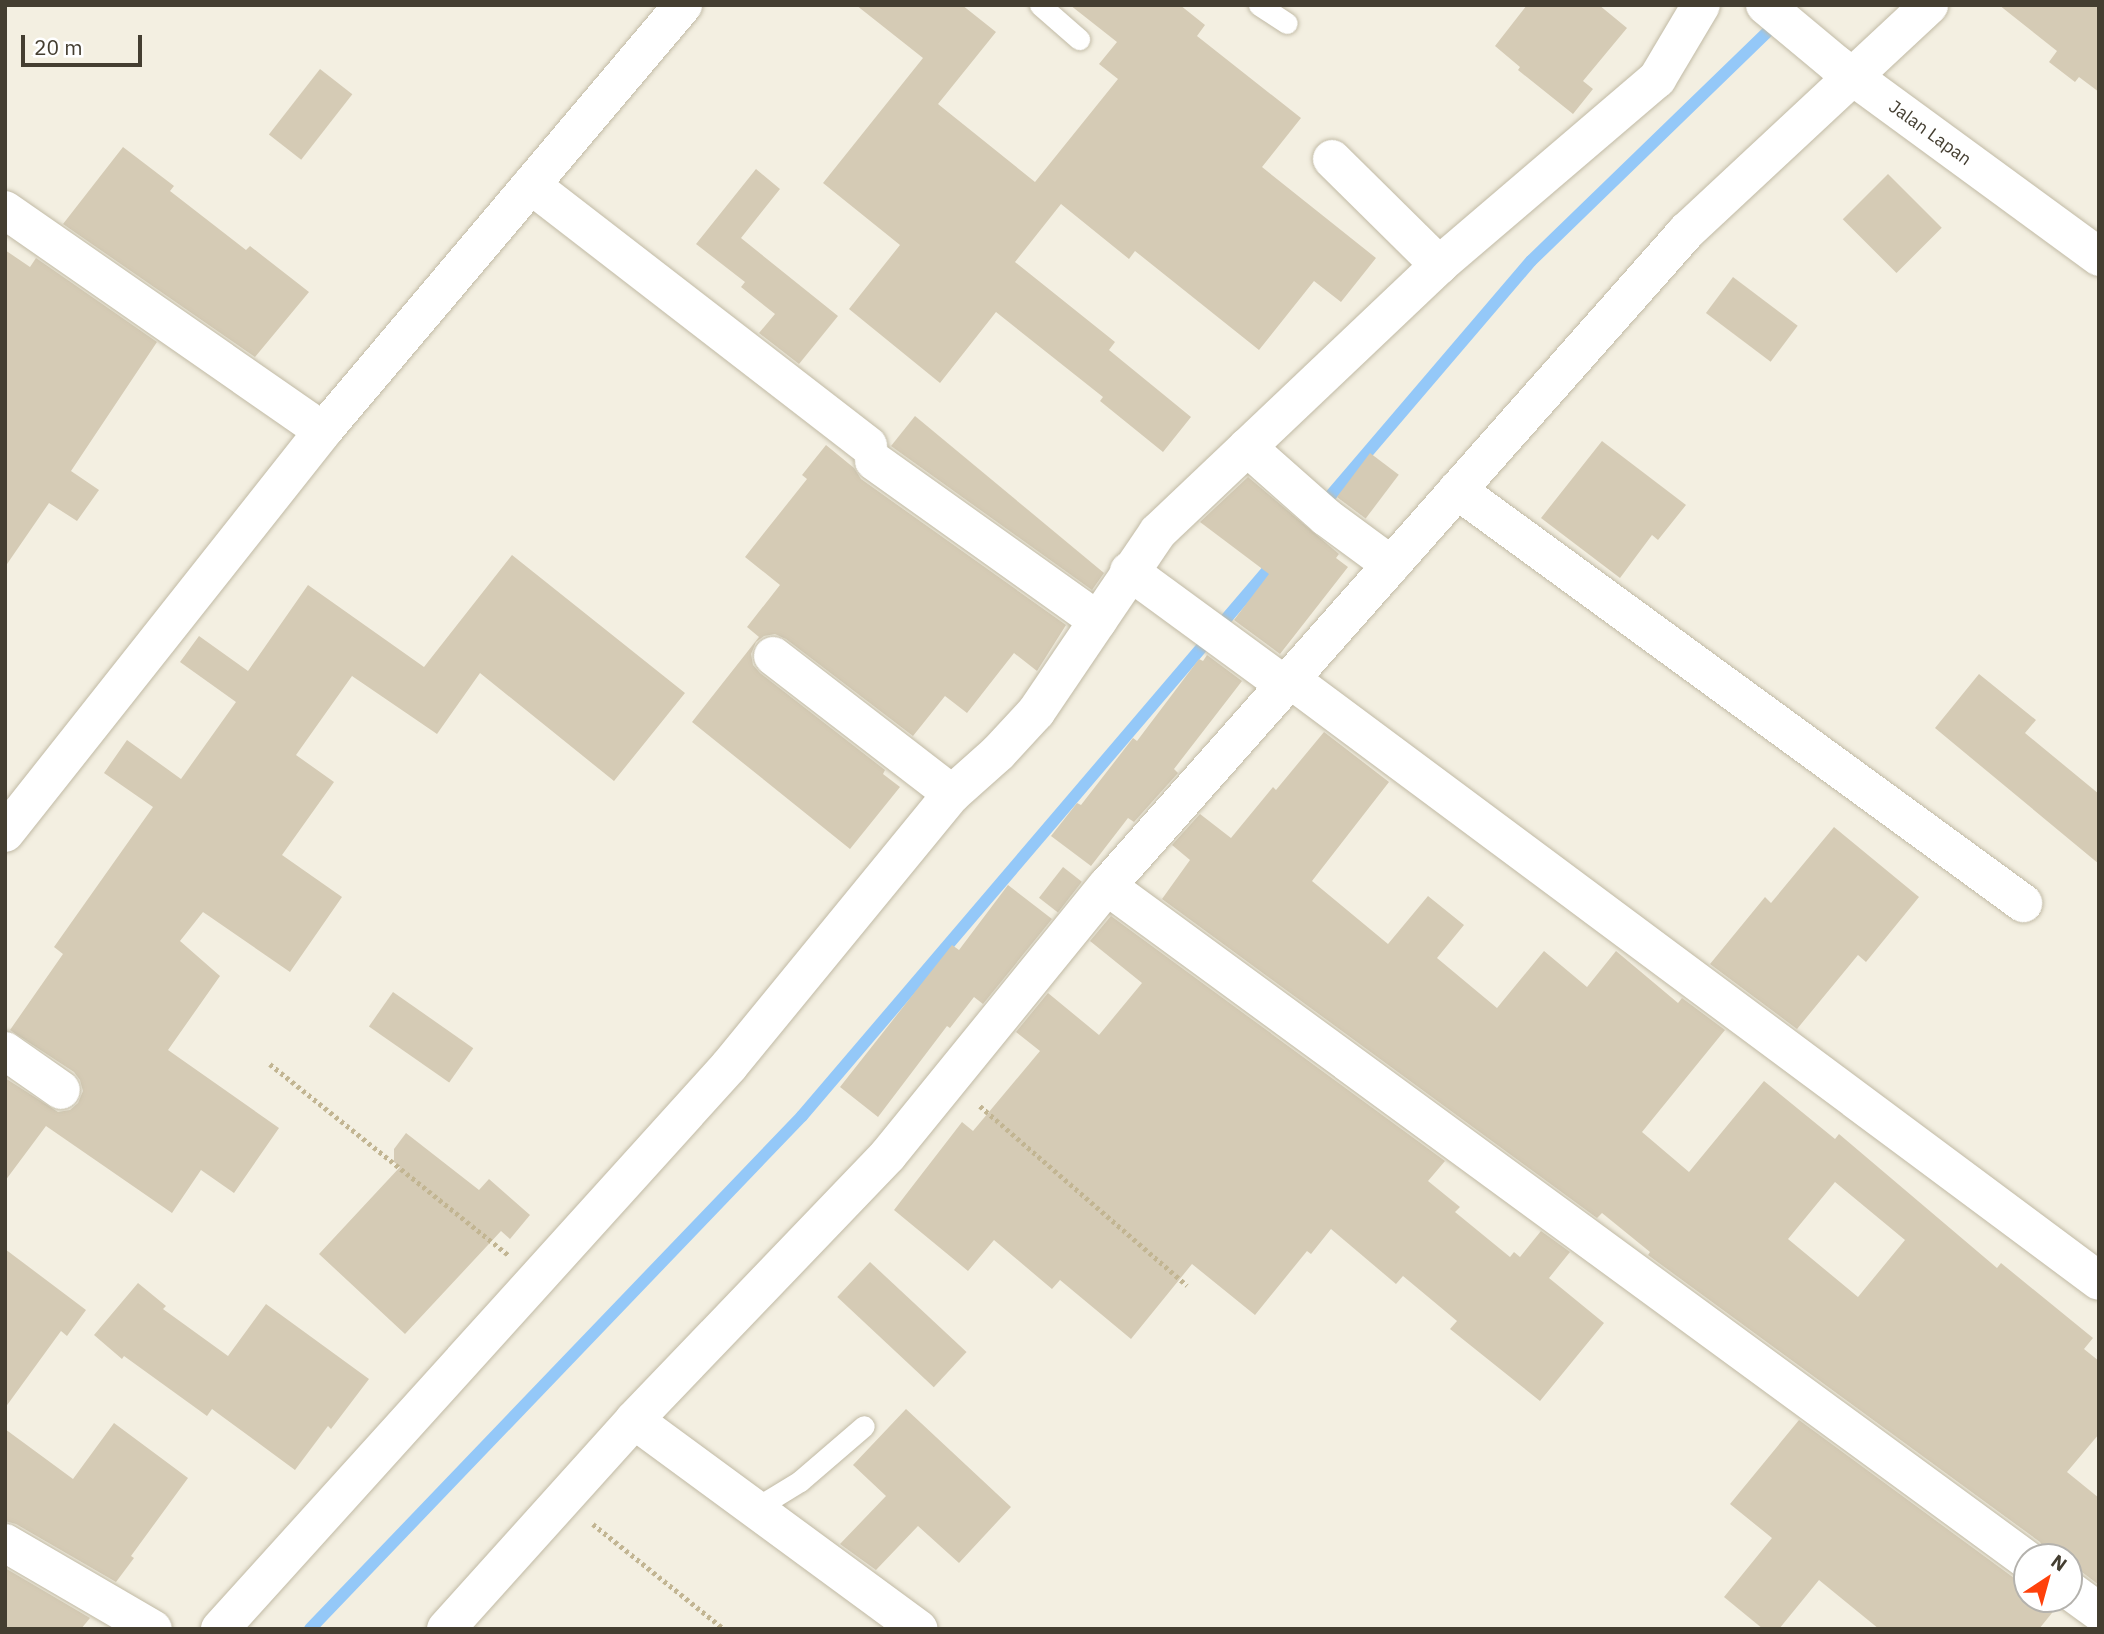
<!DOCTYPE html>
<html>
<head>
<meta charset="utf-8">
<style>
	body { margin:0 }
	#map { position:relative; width:2104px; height:1634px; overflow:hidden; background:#f3efe1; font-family:"IBM Plex Sans",sans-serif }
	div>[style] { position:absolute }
	.stream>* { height:12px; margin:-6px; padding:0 6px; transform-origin:6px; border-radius:6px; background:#94c8f8 }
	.building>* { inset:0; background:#d5cbb5; transform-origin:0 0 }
	.path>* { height:4.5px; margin-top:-2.25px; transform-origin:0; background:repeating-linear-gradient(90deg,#c2b592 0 3.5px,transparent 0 7px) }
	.roads { filter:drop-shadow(0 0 2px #c1baa5) drop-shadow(0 0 2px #c1baa5) }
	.service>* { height:21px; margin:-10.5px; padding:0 10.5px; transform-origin:10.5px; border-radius:10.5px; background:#fff }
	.minor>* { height:38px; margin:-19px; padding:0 19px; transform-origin:19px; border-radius:19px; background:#fff }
	.tertiary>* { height:38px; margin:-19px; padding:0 19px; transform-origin:19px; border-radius:19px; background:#fff }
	span { translate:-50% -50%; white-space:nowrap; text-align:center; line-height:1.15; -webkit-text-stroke:7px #fff; paint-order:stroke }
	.street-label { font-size:18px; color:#443e31 }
	.frame { position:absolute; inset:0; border:7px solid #443e31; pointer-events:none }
	.north { position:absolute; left:2013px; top:1543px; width:70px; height:70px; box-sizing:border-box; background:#fff; border:2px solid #b4b2ad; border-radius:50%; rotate:36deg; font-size:19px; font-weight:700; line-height:28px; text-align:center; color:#443e31 }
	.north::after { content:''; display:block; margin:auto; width:24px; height:32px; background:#ff410b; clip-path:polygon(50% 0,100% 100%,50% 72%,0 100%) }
	.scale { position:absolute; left:21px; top:35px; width:121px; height:32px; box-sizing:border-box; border:4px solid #443e31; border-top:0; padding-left:9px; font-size:21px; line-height:24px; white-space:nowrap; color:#443e31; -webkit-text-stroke:5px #fff; paint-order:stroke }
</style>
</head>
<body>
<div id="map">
	<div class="stream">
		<div style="left:1320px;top:508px;width:325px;rotate:-49.5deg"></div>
		<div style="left:1531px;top:261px;width:342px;rotate:-44.1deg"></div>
		<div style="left:310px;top:1629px;width:711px;rotate:-46.2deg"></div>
		<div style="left:802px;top:1116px;width:732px;rotate:-49.54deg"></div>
	</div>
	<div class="building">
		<div style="clip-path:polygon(856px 5px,962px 5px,996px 32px,938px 104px,1035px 182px,1118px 79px,1099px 64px,1117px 42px,1070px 5px,1180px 5px,1205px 25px,1197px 36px,1301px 118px,1262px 167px,1376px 258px,1341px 302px,1314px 281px,1259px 350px,1135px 251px,1129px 259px,1061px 204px,1015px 262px,1115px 342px,1109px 350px,1191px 417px,1163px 452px,1100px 401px,1103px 397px,996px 312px,940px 383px,849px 309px,900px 245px,823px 183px,923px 58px)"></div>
		<div style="clip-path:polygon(1527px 5px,1599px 5px,1627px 28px,1583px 81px,1593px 89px,1573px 114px,1518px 70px,1520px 67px,1495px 46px)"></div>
		<div style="clip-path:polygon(1999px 5px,2099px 5px,2099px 92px,2079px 77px,2075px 82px,2049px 62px,2057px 51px)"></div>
		<div style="left:320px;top:69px;width:41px;height:83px;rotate:38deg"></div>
		<div style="clip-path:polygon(123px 147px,174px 186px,170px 191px,246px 250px,250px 246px,309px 292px,255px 357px,63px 224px)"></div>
		<div style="clip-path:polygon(756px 169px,780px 189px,741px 238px,838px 316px,799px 364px,759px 333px,775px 314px,741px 287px,745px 282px,696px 244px)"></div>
		<div style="left:1888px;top:174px;width:76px;height:64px;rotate:45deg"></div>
		<div style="clip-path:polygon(5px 250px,30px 267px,36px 258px,157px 342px,71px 471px,99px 490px,77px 521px,49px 503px,5px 567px)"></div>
		<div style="left:1733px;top:277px;width:81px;height:45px;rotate:37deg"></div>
		<div style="clip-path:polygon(915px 416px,1104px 573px,1092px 590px,891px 446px)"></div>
		<div style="clip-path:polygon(1602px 441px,1686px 505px,1658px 540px,1652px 535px,1620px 578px,1541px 518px)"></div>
		<div style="clip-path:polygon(826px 445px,854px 468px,861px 479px,1066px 625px,1037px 671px,1014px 653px,967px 713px,945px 696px,913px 736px,786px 639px,775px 634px,764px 636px,756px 642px,751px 654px,753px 665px,760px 673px,885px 770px,883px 774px,900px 787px,850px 849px,692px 722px,759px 637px,747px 627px,780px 585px,745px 557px,807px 479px,802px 475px)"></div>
		<div style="left:1370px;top:453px;width:36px;height:55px;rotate:37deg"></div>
		<div style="clip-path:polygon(1248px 477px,1339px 554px,1336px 558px,1348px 567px,1280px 654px,1234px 620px,1269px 574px,1200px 522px)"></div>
		<div style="clip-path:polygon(512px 555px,685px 693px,614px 781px,480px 673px,437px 734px,352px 676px,296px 755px,334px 782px,282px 855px,342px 897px,290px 972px,203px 912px,180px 941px,220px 976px,168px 1050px,279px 1128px,234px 1193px,201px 1170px,172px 1213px,46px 1126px,5px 1181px,5px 1078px,58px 1112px,70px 1110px,78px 1103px,83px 1091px,80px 1080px,74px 1072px,10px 1030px,63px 954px,54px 947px,153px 807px,104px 773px,127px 740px,181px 779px,236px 702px,180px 662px,199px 636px,248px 671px,308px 585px,424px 667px)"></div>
		<div style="clip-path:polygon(1207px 655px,1242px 681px,1174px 769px,1178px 773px,1134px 822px,1128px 818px,1091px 866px,1051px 836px,1077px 803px,1081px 805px,1133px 738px,1137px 741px,1199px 659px,1203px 661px)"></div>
		<div style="clip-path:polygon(1979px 674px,2036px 720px,2025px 733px,2099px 794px,2099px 864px,1935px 728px)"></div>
		<div style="clip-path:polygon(evenodd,1324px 732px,1389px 782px,1312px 881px,1388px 944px,1428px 896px,1464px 925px,1437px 958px,1497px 1008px,1544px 951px,1587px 987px,1616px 951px,1678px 1003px,1682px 998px,1725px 1030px,1642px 1132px,1689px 1172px,1764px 1081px,1835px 1139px,1839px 1134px,1997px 1268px,2001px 1263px,2093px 1338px,2084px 1349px,2099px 1361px,2099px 1434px,2067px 1472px,2099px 1498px,2099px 1585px,2082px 1572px,2069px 1569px,2069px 1557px,2048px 1557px,2040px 1542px,1648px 1255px,1650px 1252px,1602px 1213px,1597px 1218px,1162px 899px,1190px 860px,1172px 845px,1200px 814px,1231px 838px,1273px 787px,1276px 790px,1324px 732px,1835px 1182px,1905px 1240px,1858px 1297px,1788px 1239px,1835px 1182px)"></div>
		<div style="clip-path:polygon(1834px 827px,1919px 897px,1866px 962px,1858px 955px,1797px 1029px,1710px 964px,1765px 897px,1771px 903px)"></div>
		<div style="left:1063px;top:867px;width:24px;height:39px;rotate:38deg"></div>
		<div style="clip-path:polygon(1008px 885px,1052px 919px,983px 1004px,974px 997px,950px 1028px,947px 1026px,878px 1117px,840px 1087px,952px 945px,959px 950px)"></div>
		<div style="clip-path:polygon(1111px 916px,1445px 1161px,1428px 1181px,1460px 1207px,1455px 1212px,1510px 1257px,1514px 1252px,1520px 1257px,1541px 1231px,1570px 1252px,1549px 1278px,1604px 1323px,1540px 1401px,1450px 1329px,1457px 1321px,1403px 1276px,1396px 1284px,1331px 1229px,1311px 1254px,1307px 1251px,1255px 1315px,1192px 1264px,1131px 1339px,1060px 1280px,1052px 1289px,994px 1240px,968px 1271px,894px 1210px,962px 1122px,973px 1131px,1040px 1051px,1016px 1032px,1048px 993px,1099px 1035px,1142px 983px,1090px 941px)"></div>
		<div style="left:393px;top:992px;width:98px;height:42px;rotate:35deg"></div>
		<div style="clip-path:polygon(406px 1133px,479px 1190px,489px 1179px,530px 1215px,510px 1239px,501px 1231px,405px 1334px,319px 1254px,400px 1167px,394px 1162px,394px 1149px)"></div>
		<div style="clip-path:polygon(5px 1249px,86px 1310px,67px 1336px,61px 1331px,5px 1408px)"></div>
		<div style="left:870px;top:1262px;width:132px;height:48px;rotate:43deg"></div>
		<div style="clip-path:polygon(138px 1283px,166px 1306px,163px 1309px,228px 1356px,266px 1304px,369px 1379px,331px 1429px,328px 1426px,295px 1470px,212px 1409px,207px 1416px,124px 1356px,122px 1359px,94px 1335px)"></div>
		<div style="clip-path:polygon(906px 1409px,1011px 1507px,959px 1563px,918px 1526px,876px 1570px,840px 1544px,886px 1496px,853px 1465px)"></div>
		<div style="clip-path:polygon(1799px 1420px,2014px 1578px,2027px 1581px,2027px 1599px,2049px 1599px,2056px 1608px,2039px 1629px,1879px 1629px,1819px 1580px,1779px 1629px,1763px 1629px,1724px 1597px,1772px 1538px,1730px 1504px)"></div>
		<div style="clip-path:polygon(114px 1423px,188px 1478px,131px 1556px,134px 1558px,116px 1582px,16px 1524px,5px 1521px,5px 1429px,73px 1479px)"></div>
		<div style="clip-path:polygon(5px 1568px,90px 1618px,81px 1629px,5px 1629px)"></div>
	</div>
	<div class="path">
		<div style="left:270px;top:1064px;width:305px;rotate:38.7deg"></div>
		<div style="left:980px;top:1106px;width:274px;rotate:40.9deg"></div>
		<div style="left:593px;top:1524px;width:168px;rotate:38.7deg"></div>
	</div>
	<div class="roads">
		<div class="service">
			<div style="left:1040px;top:5px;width:52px;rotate:41.1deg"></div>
			<div style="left:1259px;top:5px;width:33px;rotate:33deg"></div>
			<div style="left:756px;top:1508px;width:52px;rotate:-31.5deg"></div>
			<div style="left:800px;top:1481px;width:84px;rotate:-40.7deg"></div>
		</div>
		<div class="minor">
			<div style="left:1765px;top:5px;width:94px;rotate:39.8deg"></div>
			<div style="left:1837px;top:65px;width:325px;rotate:36.2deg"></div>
			<div style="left:1332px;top:159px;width:151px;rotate:44.7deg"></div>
			<div style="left:531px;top:185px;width:426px;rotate:37.7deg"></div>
			<div style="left:5px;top:210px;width:387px;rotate:34.8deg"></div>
			<div style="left:1247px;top:447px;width:106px;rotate:41.5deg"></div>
			<div style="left:1326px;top:517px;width:81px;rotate:36.4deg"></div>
			<div style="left:874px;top:461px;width:275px;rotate:35.5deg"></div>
			<div style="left:1457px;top:490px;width:701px;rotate:36.12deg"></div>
			<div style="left:1129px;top:571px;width:193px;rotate:36.2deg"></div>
			<div style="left:773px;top:656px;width:226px;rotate:37.6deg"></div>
			<div style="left:1290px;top:679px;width:1008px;rotate:36.65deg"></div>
			<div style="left:1107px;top:886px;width:1140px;rotate:36.23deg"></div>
			<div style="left:5px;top:1051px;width:68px;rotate:34.9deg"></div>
			<div style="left:634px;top:1420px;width:353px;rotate:36.3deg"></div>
			<div style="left:5px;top:1543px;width:171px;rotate:30.2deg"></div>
			<div style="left:2069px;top:1590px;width:37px;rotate:36deg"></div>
			<div style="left:220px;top:1629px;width:759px;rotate:-47.88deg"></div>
			<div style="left:729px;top:1066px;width:352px;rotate:-50.7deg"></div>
			<div style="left:952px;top:794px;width:62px;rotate:-41.7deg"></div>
			<div style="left:998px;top:753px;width:56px;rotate:-47.2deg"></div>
			<div style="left:1036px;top:712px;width:217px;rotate:-55.9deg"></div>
			<div style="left:1158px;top:532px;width:388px;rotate:-43.5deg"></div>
			<div style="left:1439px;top:265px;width:287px;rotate:-40.5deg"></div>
			<div style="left:1657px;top:79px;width:86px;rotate:-59.3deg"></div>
			<div style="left:446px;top:1629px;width:281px;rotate:-48deg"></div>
			<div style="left:634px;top:1420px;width:367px;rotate:-46.2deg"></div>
			<div style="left:888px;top:1155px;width:347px;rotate:-50.9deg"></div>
			<div style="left:1107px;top:886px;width:875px;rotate:-48.48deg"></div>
			<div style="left:1687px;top:231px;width:331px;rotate:-43deg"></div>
		</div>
		<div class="tertiary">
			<div style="left:5px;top:833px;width:513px;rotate:-51.65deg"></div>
			<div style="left:323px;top:431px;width:558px;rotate:-49.8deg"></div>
		</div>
	</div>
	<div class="street-label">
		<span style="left:1930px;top:133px;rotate:36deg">Jalan Lapan</span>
	</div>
	<div class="frame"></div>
	<div class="north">N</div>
	<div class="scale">20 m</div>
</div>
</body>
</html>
